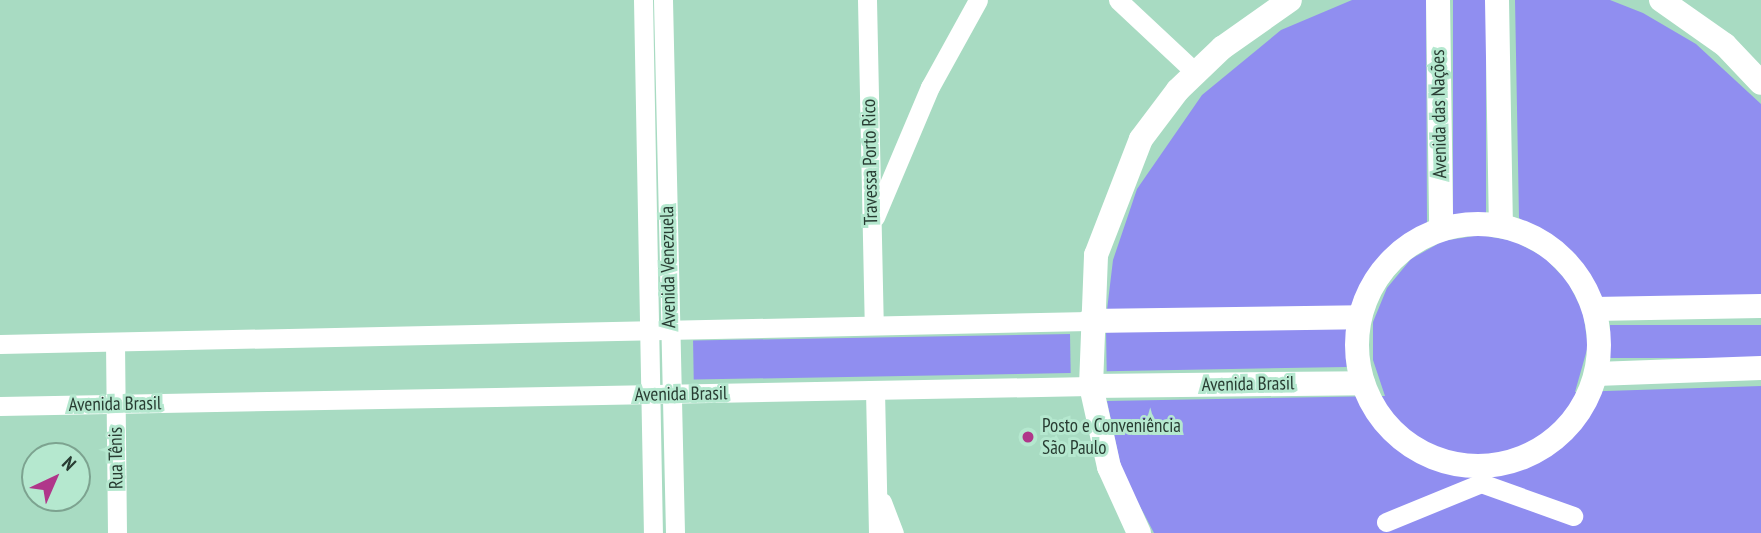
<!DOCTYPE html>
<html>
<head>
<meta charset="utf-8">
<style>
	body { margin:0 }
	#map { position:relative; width:1761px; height:533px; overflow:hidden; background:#a8dbc2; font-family:"PT Sans Narrow",sans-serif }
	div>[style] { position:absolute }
	.green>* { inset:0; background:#908ef0; transform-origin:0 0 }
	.minor>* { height:19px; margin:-9.5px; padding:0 9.5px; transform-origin:9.5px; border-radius:9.5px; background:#fff }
	.major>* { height:24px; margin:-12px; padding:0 12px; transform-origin:12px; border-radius:12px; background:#fff }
	.major>.ring { margin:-12px; padding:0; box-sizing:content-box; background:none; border:24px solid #fff; border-radius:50% }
	.dots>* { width:19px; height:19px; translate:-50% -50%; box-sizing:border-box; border:4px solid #b5e8cf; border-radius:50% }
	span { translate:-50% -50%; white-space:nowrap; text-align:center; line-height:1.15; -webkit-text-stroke:6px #b5e8cf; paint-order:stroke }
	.street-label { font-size:19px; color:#283c32 }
	.poi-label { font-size:19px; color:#283c32 }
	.left { translate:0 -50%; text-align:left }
	.north { position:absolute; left:21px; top:442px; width:70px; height:70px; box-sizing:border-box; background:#b5e8cf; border:2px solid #7da390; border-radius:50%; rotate:44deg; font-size:19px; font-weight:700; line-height:28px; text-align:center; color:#283c32 }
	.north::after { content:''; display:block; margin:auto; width:24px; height:32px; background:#b0368a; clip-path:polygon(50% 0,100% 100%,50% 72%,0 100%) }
</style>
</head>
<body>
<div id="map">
	<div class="green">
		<div style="clip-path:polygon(1352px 0,1426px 0,1427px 227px,1387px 253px,1351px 306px,1107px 310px,1113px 260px,1137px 189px,1202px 95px,1281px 30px)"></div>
		<div style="left:1453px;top:0;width:33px;height:218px"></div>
		<div style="clip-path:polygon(1515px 0,1610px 0,1643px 13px,1696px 44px,1761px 104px,1761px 296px,1602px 298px,1576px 255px,1519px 218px)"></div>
		<div style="clip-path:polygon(1480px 235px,1514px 241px,1544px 257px,1568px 282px,1583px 312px,1588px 346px,1575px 392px,1761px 386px,1761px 533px,1154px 533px,1122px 472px,1107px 401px,1385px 396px,1373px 360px,1373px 322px,1387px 288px,1411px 259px,1443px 241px)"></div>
		<div style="left:1761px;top:325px;width:33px;height:151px;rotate:90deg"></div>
		<div style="left:1346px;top:328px;width:39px;height:240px;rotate:89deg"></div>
		<div style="left:1070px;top:334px;width:39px;height:377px;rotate:89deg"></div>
	</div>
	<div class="minor">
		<div style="left:643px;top:0;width:533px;rotate:88.93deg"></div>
		<div style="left:663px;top:0;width:533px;rotate:88.71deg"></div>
		<div style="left:867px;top:0;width:323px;rotate:88.8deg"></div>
		<div style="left:1118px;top:0;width:105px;rotate:43.1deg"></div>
		<div style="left:875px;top:217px;width:141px;rotate:-67.1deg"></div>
		<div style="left:930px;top:87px;width:99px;rotate:-61.1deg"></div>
		<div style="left:115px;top:342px;width:191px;rotate:89.4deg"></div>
		<div style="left:0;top:344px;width:1089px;rotate:-1.21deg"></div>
		<div style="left:875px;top:390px;width:143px;rotate:88.8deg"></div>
		<div style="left:0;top:406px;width:1091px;rotate:-1.05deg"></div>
		<div style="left:882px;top:502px;width:33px;rotate:69deg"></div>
		<div style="left:1386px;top:522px;width:103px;rotate:-22.3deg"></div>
		<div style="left:1481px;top:483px;width:98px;rotate:19.7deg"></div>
	</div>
	<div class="major">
		<div style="left:1438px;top:0;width:228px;rotate:89.2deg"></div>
		<div style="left:1497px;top:0;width:226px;rotate:89deg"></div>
		<div style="left:1661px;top:0;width:78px;rotate:35.1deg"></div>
		<div style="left:1725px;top:45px;width:52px;rotate:46.5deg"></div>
		<div class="ring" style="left:1357px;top:224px;width:218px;height:218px"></div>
		<div style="left:1594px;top:309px;width:167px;rotate:-1deg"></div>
		<div style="left:1089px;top:321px;width:270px;rotate:-0.8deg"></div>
		<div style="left:1596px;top:374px;width:165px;rotate:-2.1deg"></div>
		<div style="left:1091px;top:386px;width:272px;rotate:-0.6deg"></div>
		<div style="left:1139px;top:533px;width:72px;rotate:-114.4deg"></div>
		<div style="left:1109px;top:467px;width:83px;rotate:-102.5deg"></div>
		<div style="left:1091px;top:386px;width:131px;rotate:-87.8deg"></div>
		<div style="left:1096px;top:255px;width:124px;rotate:-68.8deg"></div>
		<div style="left:1141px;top:139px;width:61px;rotate:-52.9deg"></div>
		<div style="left:1178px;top:90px;width:61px;rotate:-43.7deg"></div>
		<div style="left:1222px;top:48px;width:83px;rotate:-35.2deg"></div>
	</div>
	<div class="dots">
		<div style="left:1028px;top:437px;background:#b0368a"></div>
	</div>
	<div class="street-label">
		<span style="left:1439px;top:114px;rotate:-91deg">Avenida das Nações</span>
		<span style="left:870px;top:162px;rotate:-91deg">Travessa Porto Rico</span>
		<span style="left:668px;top:267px;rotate:-91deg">Avenida Venezuela</span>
		<span style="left:1248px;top:384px;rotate:-1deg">Avenida Brasil</span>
		<span style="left:681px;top:394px;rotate:-1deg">Avenida Brasil</span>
		<span style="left:115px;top:404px;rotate:-1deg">Avenida Brasil</span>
		<span style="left:116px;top:458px;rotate:-91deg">Rua Tênis</span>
	</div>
	<div class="poi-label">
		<span class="left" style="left:1042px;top:437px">Posto e Conveniência<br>São Paulo</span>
	</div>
	<div class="north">N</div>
</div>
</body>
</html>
